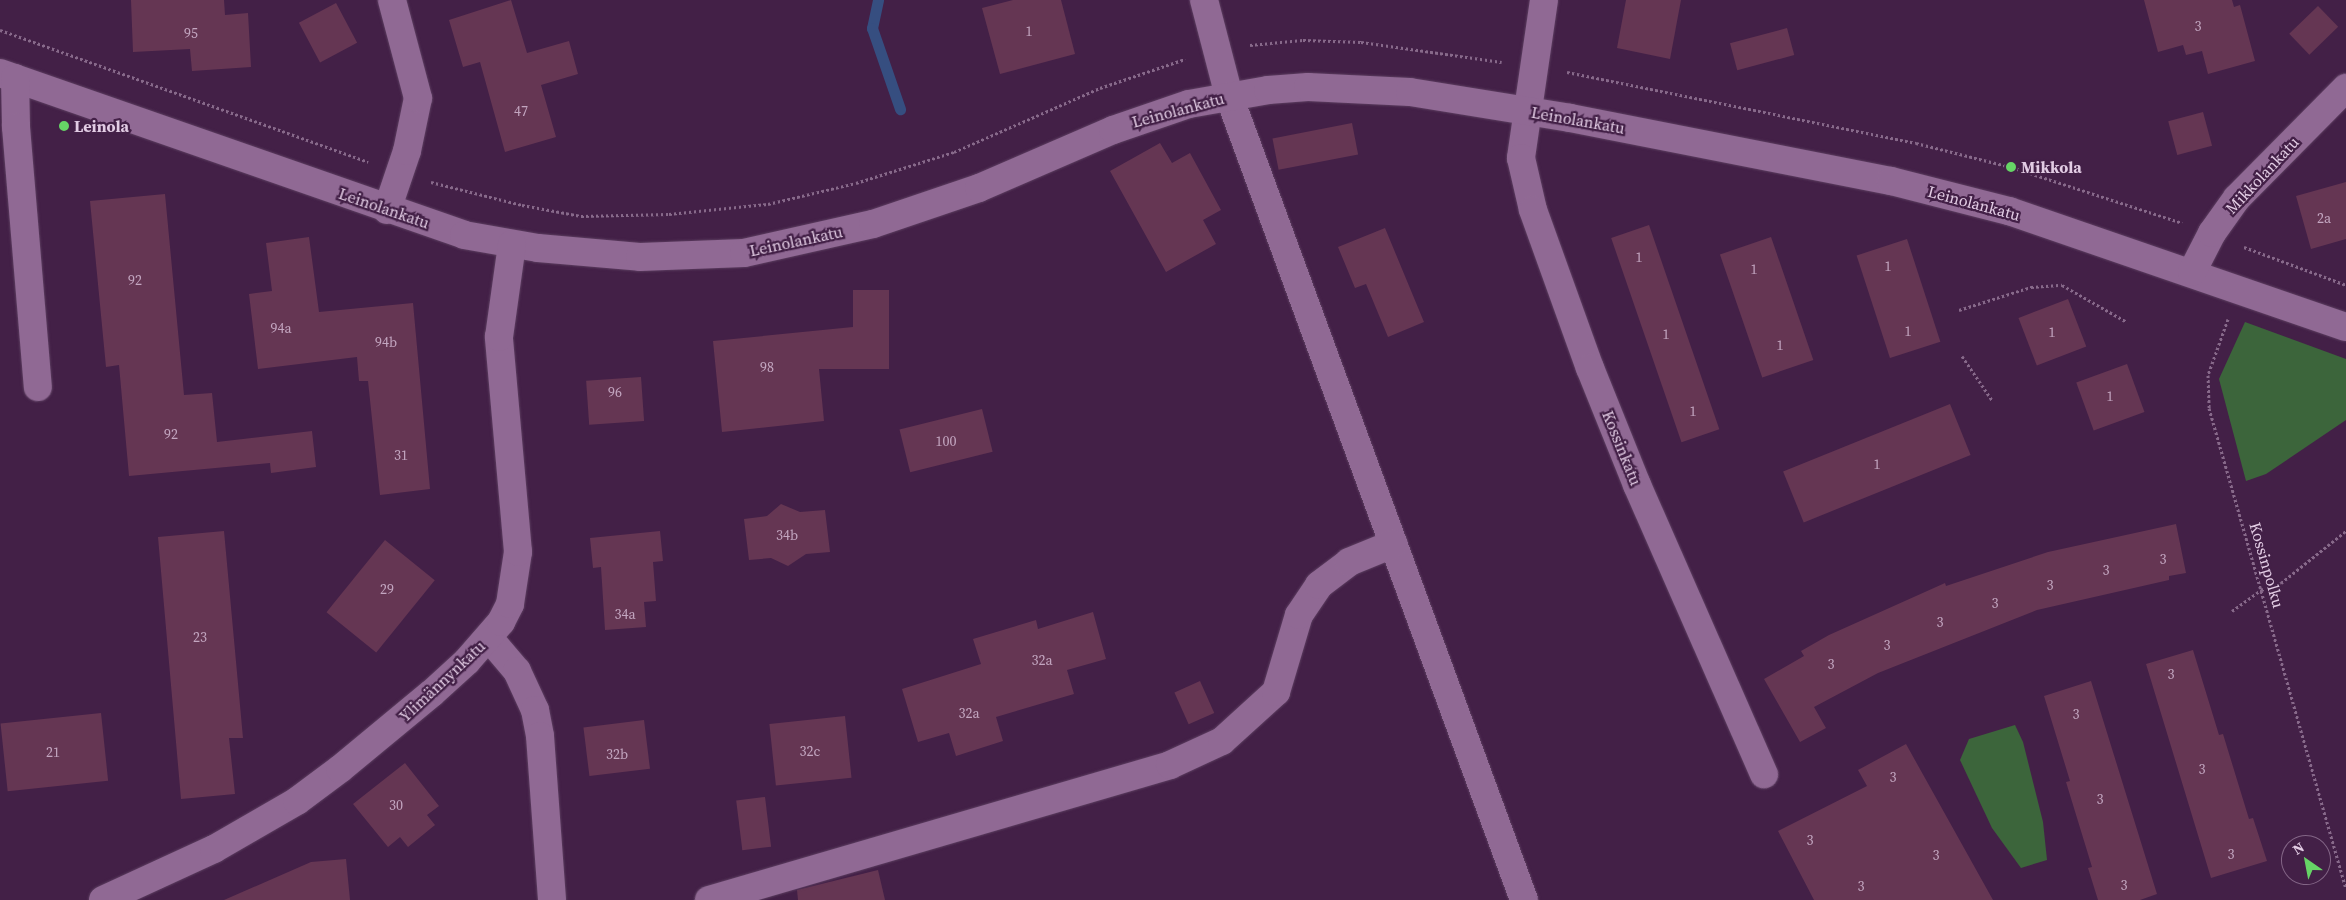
<!DOCTYPE html>
<html>
<head>
<meta charset="utf-8">
<style>
	body { margin:0 }
	#map { position:relative; width:2346px; height:900px; overflow:hidden; background:#432047; font-family:"Source Serif 4",serif }
	div>[style] { position:absolute }
	.green>* { inset:0; background:#3c653b }
	.stream>* { height:11px; margin:-5.5px; padding:0 5.5px; transform-origin:5.5px; border-radius:5.5px; background:#364e80 }
	.building>* { inset:0; background:#653653; transform-origin:0 0 }
	.path>* { height:3px; margin-top:-1.5px; transform-origin:0; background:repeating-linear-gradient(90deg,#87698a 0 2.5px,transparent 0 5px) }
	.roads { filter:drop-shadow(0 0 1px #5c3e60) drop-shadow(0 0 1px #5c3e60) }
	.minor>* { height:28px; margin:-14px; padding:0 14px; transform-origin:14px; border-radius:14px; background:#906994 }
	.dots>* { width:14px; height:14px; translate:-50% -50%; box-sizing:border-box; border:2px solid #432047; border-radius:50% }
	span { translate:-50% -50%; white-space:nowrap; text-align:center; line-height:1.15; -webkit-text-stroke:4.5px #432047; paint-order:stroke }
	.number-label { font-size:14px; color:#c3a6c0 }
	.number-label span { -webkit-text-stroke-width:0 }
	.street-label { font-size:16px; color:#e2cce4 }
	.poi-label { font-size:16px; color:#e2cce4; font-weight:700 }
	.left { translate:0 -50%; text-align:left }
	.north { position:absolute; left:2281px; top:835px; width:50px; height:50px; box-sizing:border-box; background:#432047; border:1px solid #836586; border-radius:50%; rotate:327deg; font-size:14px; font-weight:700; line-height:20px; text-align:center; color:#e2cce4 }
	.north::after { content:''; display:block; margin:auto; width:18px; height:22px; background:#66d466; clip-path:polygon(50% 0,100% 100%,50% 72%,0 100%) }
</style>
</head>
<body>
<div id="map">
	<div class="green">
		<div style="clip-path:polygon(2245px 322px,2346px 359px,2346px 420px,2266px 474px,2246px 481px,2219px 379px)"></div>
		<div style="clip-path:polygon(2015px 725px,2023px 742px,2043px 822px,2047px 860px,2021px 868px,1992px 828px,1960px 760px,1969px 739px)"></div>
	</div>
	<div class="stream">
		<div style="left:878px;top:0;width:29px;rotate:102deg"></div>
		<div style="left:872px;top:28px;width:86px;rotate:70.9deg"></div>
	</div>
	<div class="building">
		<div style="clip-path:polygon(131px 0,224px 0,225px 15px,248px 13px,251px 67px,192px 71px,190px 49px,133px 52px)"></div>
		<div style="clip-path:polygon(511px 0,527px 53px,569px 41px,578px 74px,541px 85px,556px 137px,505px 152px,480px 62px,463px 67px,449px 20px)"></div>
		<div style="clip-path:polygon(1013px 0,1061px 0,1075px 54px,1000px 74px,982px 8px)"></div>
		<div style="clip-path:polygon(1626px 0,1681px 0,1670px 59px,1617px 48px)"></div>
		<div style="clip-path:polygon(2144px 0,2232px 0,2234px 7px,2240px 5px,2255px 61px,2208px 74px,2202px 51px,2186px 55px,2183px 45px,2158px 52px)"></div>
		<div style="left:336px;top:3px;width:45px;height:42px;rotate:62deg"></div>
		<div style="left:2318px;top:6px;width:29px;height:40px;rotate:46deg"></div>
		<div style="left:1787px;top:28px;width:28px;height:59px;rotate:75deg"></div>
		<div style="left:2203px;top:112px;width:35px;height:36px;rotate:75deg"></div>
		<div style="left:1352px;top:123px;width:32px;height:81px;rotate:79deg"></div>
		<div style="clip-path:polygon(1160px 143px,1172px 163px,1190px 153px,1221px 210px,1203px 220px,1216px 244px,1166px 272px,1110px 171px)"></div>
		<div style="clip-path:polygon(2346px 182px,2346px 239px,2311px 249px,2296px 196px)"></div>
		<div style="clip-path:polygon(165px 194px,184px 395px,212px 393px,217px 442px,312px 431px,316px 467px,271px 473px,270px 463px,129px 476px,119px 365px,106px 367px,90px 201px)"></div>
		<div style="left:1649px;top:225px;width:216px;height:40px;rotate:71deg"></div>
		<div style="clip-path:polygon(1385px 228px,1424px 322px,1388px 337px,1366px 284px,1355px 288px,1338px 247px)"></div>
		<div style="clip-path:polygon(309px 237px,319px 312px,413px 303px,430px 489px,380px 495px,368px 381px,359px 381px,357px 357px,258px 369px,249px 294px,272px 291px,266px 243px)"></div>
		<div style="left:1771px;top:237px;width:130px;height:54px;rotate:71deg"></div>
		<div style="left:1907px;top:239px;width:108px;height:53px;rotate:72deg"></div>
		<div style="clip-path:polygon(853px 290px,889px 290px,889px 369px,819px 369px,824px 421px,722px 432px,713px 341px,853px 327px)"></div>
		<div style="left:2068px;top:299px;width:51px;height:53px;rotate:69deg"></div>
		<div style="left:2127px;top:364px;width:51px;height:54px;rotate:70deg"></div>
		<div style="left:641px;top:377px;width:44px;height:55px;rotate:86deg"></div>
		<div style="left:1950px;top:404px;width:55px;height:180px;rotate:68deg"></div>
		<div style="left:982px;top:409px;width:44px;height:85px;rotate:76deg"></div>
		<div style="clip-path:polygon(781px 504px,800px 512px,825px 510px,830px 552px,806px 554px,788px 566px,771px 558px,749px 560px,744px 519px,767px 516px)"></div>
		<div style="clip-path:polygon(2176px 524px,2186px 573px,2169px 576px,2169px 580px,2037px 610px,1878px 673px,1814px 707px,1826px 728px,1800px 742px,1764px 679px,1804px 656px,1801px 651px,1829px 635px,1945px 583px,1946px 586px,2048px 552px)"></div>
		<div style="clip-path:polygon(224px 531px,243px 738px,229px 738px,235px 794px,181px 799px,158px 537px)"></div>
		<div style="clip-path:polygon(660px 531px,663px 561px,653px 562px,656px 601px,644px 602px,646px 627px,605px 630px,601px 567px,593px 568px,590px 538px)"></div>
		<div style="left:385px;top:540px;width:64px;height:93px;rotate:39deg"></div>
		<div style="clip-path:polygon(1093px 612px,1106px 659px,1067px 670px,1074px 694px,996px 717px,1003px 741px,956px 756px,949px 733px,918px 742px,902px 689px,981px 664px,973px 639px,1036px 620px,1038px 629px)"></div>
		<div style="clip-path:polygon(2193px 650px,2219px 735px,2223px 734px,2249px 819px,2253px 818px,2267px 861px,2211px 878px,2146px 664px)"></div>
		<div style="left:1200px;top:681px;width:35px;height:28px;rotate:66deg"></div>
		<div style="clip-path:polygon(2091px 681px,2157px 894px,2140px 900px,2098px 900px,2088px 868px,2092px 867px,2066px 782px,2070px 781px,2044px 696px)"></div>
		<div style="left:101px;top:713px;width:68px;height:101px;rotate:84deg"></div>
		<div style="left:845px;top:716px;width:62px;height:76px;rotate:84deg"></div>
		<div style="left:644px;top:720px;width:49px;height:61px;rotate:83deg"></div>
		<div style="clip-path:polygon(1906px 744px,1993px 900px,1814px 900px,1778px 831px,1867px 786px,1858px 770px)"></div>
		<div style="clip-path:polygon(405px 763px,439px 806px,427px 815px,435px 825px,408px 847px,400px 837px,388px 847px,353px 804px)"></div>
		<div style="left:765px;top:797px;width:50px;height:29px;rotate:83deg"></div>
		<div style="clip-path:polygon(346px 859px,350px 900px,224px 900px,311px 862px)"></div>
		<div style="clip-path:polygon(878px 870px,885px 900px,798px 900px,797px 890px)"></div>
	</div>
	<div class="path">
		<div style="left:0;top:30px;width:391px;rotate:19.7deg"></div>
		<div style="left:1250px;top:45px;width:53px;rotate:-5.4deg"></div>
		<div style="left:1303px;top:40px;width:58px;rotate:2deg"></div>
		<div style="left:1361px;top:42px;width:142px;rotate:8.1deg"></div>
		<div style="left:1567px;top:72px;width:356px;rotate:11.5deg"></div>
		<div style="left:1916px;top:143px;width:98px;rotate:14.2deg"></div>
		<div style="left:2011px;top:167px;width:180px;rotate:18.1deg"></div>
		<div style="left:431px;top:182px;width:94px;rotate:14.2deg"></div>
		<div style="left:522px;top:205px;width:60px;rotate:10.6deg"></div>
		<div style="left:581px;top:216px;width:88px;rotate:-1.3deg"></div>
		<div style="left:669px;top:214px;width:100px;rotate:-5.8deg"></div>
		<div style="left:768px;top:204px;width:90px;rotate:-13.4deg"></div>
		<div style="left:856px;top:183px;width:103px;rotate:-17.6deg"></div>
		<div style="left:954px;top:152px;width:159px;rotate:-23.7deg"></div>
		<div style="left:1100px;top:88px;width:90px;rotate:-18.8deg"></div>
		<div style="left:2244px;top:247px;width:109px;rotate:20.4deg"></div>
		<div style="left:1959px;top:310px;width:76px;rotate:-17.7deg"></div>
		<div style="left:2031px;top:287px;width:31px;rotate:-4deg"></div>
		<div style="left:2062px;top:285px;width:73px;rotate:29.7deg"></div>
		<div style="left:2228px;top:319px;width:59px;rotate:109.7deg"></div>
		<div style="left:2208px;top:375px;width:33px;rotate:88deg"></div>
		<div style="left:2209px;top:408px;width:499px;rotate:74.1deg"></div>
		<div style="left:1962px;top:356px;width:53px;rotate:55.7deg"></div>
		<div style="left:2232px;top:611px;width:36px;rotate:-36deg"></div>
		<div style="left:2261px;top:590px;width:21px;rotate:-19deg"></div>
		<div style="left:2281px;top:583px;width:83px;rotate:-38.7deg"></div>
	</div>
	<div class="roads">
		<div class="minor">
			<div style="left:1204px;top:0;width:99px;rotate:75.4deg"></div>
			<div style="left:1229px;top:96px;width:856px;rotate:69.85deg"></div>
			<div style="left:1544px;top:0;width:160px;rotate:98.3deg"></div>
			<div style="left:1521px;top:158px;width:53px;rotate:77deg"></div>
			<div style="left:1533px;top:210px;width:168px;rotate:70.2deg"></div>
			<div style="left:1590px;top:368px;width:126px;rotate:68.1deg"></div>
			<div style="left:1637px;top:485px;width:316px;rotate:66.3deg"></div>
			<div style="left:0;top:73px;width:491px;rotate:19.2deg"></div>
			<div style="left:464px;top:235px;width:75px;rotate:10deg"></div>
			<div style="left:538px;top:248px;width:102px;rotate:5deg"></div>
			<div style="left:640px;top:257px;width:104px;rotate:-2.2deg"></div>
			<div style="left:744px;top:253px;width:132px;rotate:-12.7deg"></div>
			<div style="left:873px;top:224px;width:112px;rotate:-18.8deg"></div>
			<div style="left:979px;top:188px;width:146px;rotate:-23.4deg"></div>
			<div style="left:1113px;top:130px;width:80px;rotate:-18.9deg"></div>
			<div style="left:1189px;top:104px;width:80px;rotate:-10deg"></div>
			<div style="left:1268px;top:90px;width:40px;rotate:-4.3deg"></div>
			<div style="left:1308px;top:87px;width:102px;rotate:2.8deg"></div>
			<div style="left:1410px;top:92px;width:162px;rotate:9.2deg"></div>
			<div style="left:1570px;top:118px;width:327px;rotate:11.1deg"></div>
			<div style="left:1891px;top:181px;width:122px;rotate:14.3deg"></div>
			<div style="left:2009px;top:211px;width:356px;rotate:19deg"></div>
			<div style="left:15px;top:78px;width:49px;rotate:88.8deg"></div>
			<div style="left:16px;top:127px;width:261px;rotate:85.2deg"></div>
			<div style="left:387px;top:210px;width:62px;rotate:-71.3deg"></div>
			<div style="left:407px;top:151px;width:54px;rotate:-78.3deg"></div>
			<div style="left:418px;top:98px;width:101px;rotate:-104.9deg"></div>
			<div style="left:2192px;top:272px;width:44px;rotate:-62.9deg"></div>
			<div style="left:2212px;top:233px;width:43px;rotate:-54.5deg"></div>
			<div style="left:2237px;top:198px;width:155px;rotate:-45.3deg"></div>
			<div style="left:489px;top:638px;width:43px;rotate:49.7deg"></div>
			<div style="left:517px;top:671px;width:43px;rotate:65.2deg"></div>
			<div style="left:535px;top:710px;width:26px;rotate:79deg"></div>
			<div style="left:540px;top:736px;width:164px;rotate:85.8deg"></div>
			<div style="left:103px;top:900px;width:122px;rotate:-24.7deg"></div>
			<div style="left:214px;top:849px;width:96px;rotate:-30deg"></div>
			<div style="left:297px;top:801px;width:54px;rotate:-36.7deg"></div>
			<div style="left:340px;top:769px;width:119px;rotate:-39.6deg"></div>
			<div style="left:432px;top:693px;width:47px;rotate:-42.4deg"></div>
			<div style="left:467px;top:661px;width:52px;rotate:-48.9deg"></div>
			<div style="left:501px;top:622px;width:20px;rotate:-63deg"></div>
			<div style="left:510px;top:604px;width:53px;rotate:-81.3deg"></div>
			<div style="left:518px;top:552px;width:216px;rotate:-95.1deg"></div>
			<div style="left:499px;top:337px;width:94px;rotate:-82deg"></div>
			<div style="left:709px;top:900px;width:480px;rotate:-16.3deg"></div>
			<div style="left:1170px;top:765px;width:57px;rotate:-24.8deg"></div>
			<div style="left:1222px;top:741px;width:73px;rotate:-42.2deg"></div>
			<div style="left:1276px;top:692px;width:80px;rotate:-73.4deg"></div>
			<div style="left:1299px;top:615px;width:36px;rotate:-56deg"></div>
			<div style="left:1319px;top:585px;width:38px;rotate:-37deg"></div>
			<div style="left:1349px;top:562px;width:48px;rotate:-22.2deg"></div>
		</div>
	</div>
	<div class="dots">
		<div style="left:64px;top:126px;background:#66d466"></div>
		<div style="left:2011px;top:167px;background:#66d466"></div>
	</div>
	<div class="number-label">
		<span style="left:2198px;top:26px">3</span>
		<span style="left:1029px;top:31px">1</span>
		<span style="left:191px;top:33px">95</span>
		<span style="left:521px;top:111px">47</span>
		<span style="left:2324px;top:218px">2a</span>
		<span style="left:1639px;top:257px">1</span>
		<span style="left:1888px;top:266px">1</span>
		<span style="left:1754px;top:269px">1</span>
		<span style="left:135px;top:280px">92</span>
		<span style="left:281px;top:328px">94a</span>
		<span style="left:1908px;top:331px">1</span>
		<span style="left:2052px;top:332px">1</span>
		<span style="left:1666px;top:334px">1</span>
		<span style="left:386px;top:342px">94b</span>
		<span style="left:1780px;top:345px">1</span>
		<span style="left:767px;top:367px">98</span>
		<span style="left:615px;top:392px">96</span>
		<span style="left:2110px;top:396px">1</span>
		<span style="left:1693px;top:411px">1</span>
		<span style="left:171px;top:434px">92</span>
		<span style="left:946px;top:441px">100</span>
		<span style="left:401px;top:455px">31</span>
		<span style="left:1877px;top:464px">1</span>
		<span style="left:787px;top:535px">34b</span>
		<span style="left:2163px;top:559px">3</span>
		<span style="left:2106px;top:570px">3</span>
		<span style="left:2050px;top:585px">3</span>
		<span style="left:387px;top:589px">29</span>
		<span style="left:1995px;top:603px">3</span>
		<span style="left:625px;top:614px">34a</span>
		<span style="left:1940px;top:622px">3</span>
		<span style="left:200px;top:637px">23</span>
		<span style="left:1887px;top:645px">3</span>
		<span style="left:1042px;top:660px">32a</span>
		<span style="left:1831px;top:664px">3</span>
		<span style="left:2171px;top:674px">3</span>
		<span style="left:969px;top:713px">32a</span>
		<span style="left:2076px;top:714px">3</span>
		<span style="left:810px;top:751px">32c</span>
		<span style="left:53px;top:752px">21</span>
		<span style="left:617px;top:754px">32b</span>
		<span style="left:2202px;top:769px">3</span>
		<span style="left:1893px;top:777px">3</span>
		<span style="left:2100px;top:799px">3</span>
		<span style="left:396px;top:805px">30</span>
		<span style="left:1810px;top:840px">3</span>
		<span style="left:2231px;top:854px">3</span>
		<span style="left:1936px;top:855px">3</span>
		<span style="left:2124px;top:885px">3</span>
		<span style="left:1861px;top:886px">3</span>
	</div>
	<div class="street-label">
		<span style="left:1178px;top:110px;rotate:-15deg">Leinolankatu</span>
		<span style="left:1578px;top:120px;rotate:10deg">Leinolankatu</span>
		<span style="left:2262px;top:175px;rotate:-47deg">Mikkolankatu</span>
		<span style="left:1974px;top:203px;rotate:15deg">Leinolankatu</span>
		<span style="left:384px;top:208px;rotate:19deg">Leinolankatu</span>
		<span style="left:796px;top:241px;rotate:-12deg">Leinolankatu</span>
		<span style="left:1622px;top:448px;rotate:68deg">Kossinkatu</span>
		<span style="left:2267px;top:565px;rotate:74deg">Kossinpolku</span>
		<span style="left:442px;top:681px;rotate:-43deg">Ylimännynkatu</span>
	</div>
	<div class="poi-label">
		<span class="left" style="left:74px;top:126px">Leinola</span>
		<span class="left" style="left:2021px;top:167px">Mikkola</span>
	</div>
	<div class="north">N</div>
</div>
</body>
</html>
